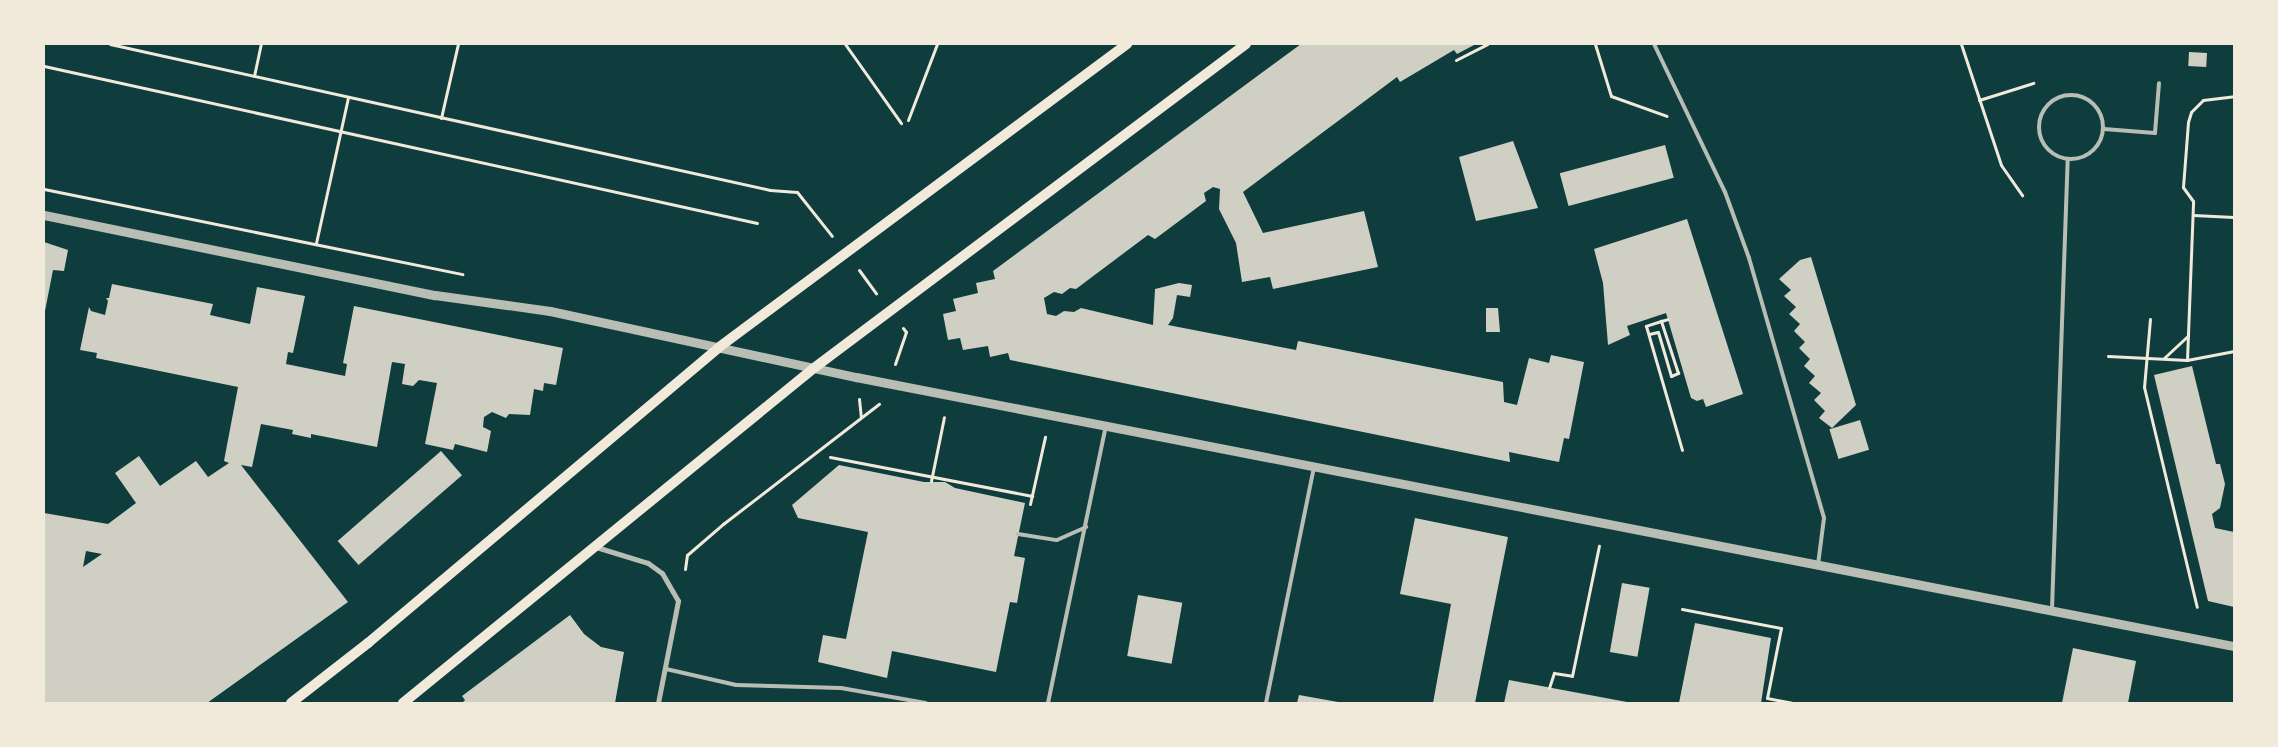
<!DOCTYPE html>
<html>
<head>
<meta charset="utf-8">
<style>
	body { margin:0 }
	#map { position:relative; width:2278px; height:747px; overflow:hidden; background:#0f3d3e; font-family:Montserrat,sans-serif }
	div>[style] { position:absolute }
	.building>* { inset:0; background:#cfcfc3; transform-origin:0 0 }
	.path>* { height:3px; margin:-1.5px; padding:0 1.5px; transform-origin:1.5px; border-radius:1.5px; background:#f1e9da }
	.service>* { height:4px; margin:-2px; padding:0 2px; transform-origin:2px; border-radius:2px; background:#b8beb3 }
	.service>.ring { margin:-2px; padding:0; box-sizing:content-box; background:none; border:4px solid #b8beb3; border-radius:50% }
	.minor>* { height:5px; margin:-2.5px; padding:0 2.5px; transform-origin:2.5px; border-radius:2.5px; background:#b8beb3 }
	.tertiary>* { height:9px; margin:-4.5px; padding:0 4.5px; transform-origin:4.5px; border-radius:4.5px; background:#b8beb3 }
	.secondary>* { height:10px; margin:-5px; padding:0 5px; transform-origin:5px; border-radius:5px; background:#f1e9da }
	span { translate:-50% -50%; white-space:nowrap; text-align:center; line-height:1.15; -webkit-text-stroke:5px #f1e9da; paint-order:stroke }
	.frame { position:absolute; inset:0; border:45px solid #f1e9da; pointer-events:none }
</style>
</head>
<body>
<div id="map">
	<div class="building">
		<div style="clip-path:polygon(1301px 44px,1476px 44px,1457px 54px,1454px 50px,1400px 82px,1397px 77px,1243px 192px,1263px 233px,1364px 211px,1378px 267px,1273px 289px,1270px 277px,1242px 282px,1236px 243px,1219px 209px,1220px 189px,1213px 187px,1204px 193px,1206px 201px,1155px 239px,1148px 235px,1076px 289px,1070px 288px,1062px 294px,1054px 292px,1044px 298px,1047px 314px,1056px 316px,1064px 311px,1074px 312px,1081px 308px,1153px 325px,1155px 289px,1179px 283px,1192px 285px,1190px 297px,1177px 295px,1173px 318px,1168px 325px,1296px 350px,1298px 341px,1503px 382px,1504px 402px,1517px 405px,1529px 358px,1549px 363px,1551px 355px,1584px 362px,1569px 439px,1564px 438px,1559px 462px,1509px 452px,1510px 462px,1030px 364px,1010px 360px,1008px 353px,990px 357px,988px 346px,963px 350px,960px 338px,948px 340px,943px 314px,956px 311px,953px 299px,978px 293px,976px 283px,995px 279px,993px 271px)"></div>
		<div style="left:2189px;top:52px;width:18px;height:14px;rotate:3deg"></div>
		<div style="clip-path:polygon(1513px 141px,1538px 208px,1476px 221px,1459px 157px)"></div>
		<div style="left:1665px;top:145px;width:34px;height:109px;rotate:75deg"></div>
		<div style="clip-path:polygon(1687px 219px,1743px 394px,1706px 407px,1703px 399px,1697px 401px,1691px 398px,1666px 313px,1627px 326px,1630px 335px,1608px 345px,1603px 283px,1594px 249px)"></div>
		<div style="clip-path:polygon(44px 242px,68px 250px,64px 271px,53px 270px,45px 311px)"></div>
		<div style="clip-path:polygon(1811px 257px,1856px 405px,1832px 428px,1819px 418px,1825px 411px,1814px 400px,1821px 393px,1809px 383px,1815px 376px,1804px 366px,1810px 359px,1799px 348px,1805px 342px,1794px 331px,1800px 324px,1789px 314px,1796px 307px,1784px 296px,1791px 290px,1779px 279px,1800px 260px)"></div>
		<div style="clip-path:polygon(evenodd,112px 284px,213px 304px,210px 315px,250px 324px,257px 287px,305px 296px,293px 353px,288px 352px,286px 364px,345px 376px,347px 364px,343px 363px,354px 306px,563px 348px,556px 385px,544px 383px,543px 391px,534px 389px,530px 415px,509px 414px,506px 418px,492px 412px,484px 417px,483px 427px,491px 431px,487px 452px,455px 444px,453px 450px,425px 444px,437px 383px,419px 380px,413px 386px,402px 384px,405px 364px,392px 362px,377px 447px,311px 434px,311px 438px,292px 434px,293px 430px,261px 424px,252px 467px,241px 465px,348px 602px,207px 703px,44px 703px,44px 513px,108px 524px,136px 503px,115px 473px,139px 456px,160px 486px,196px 461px,208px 477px,229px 463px,224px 461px,238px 387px,96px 358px,97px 353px,80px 350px,89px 307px,91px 311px,105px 315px,108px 301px,106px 298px,109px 298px,112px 284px,86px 551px,102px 554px,83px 567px,86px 551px)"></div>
		<div style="clip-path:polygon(1486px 308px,1498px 308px,1500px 332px,1486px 332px)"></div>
		<div style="clip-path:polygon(2192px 366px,2216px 464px,2220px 464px,2225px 484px,2220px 508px,2212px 514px,2215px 528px,2234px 532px,2234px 607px,2208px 601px,2154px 375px)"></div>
		<div style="left:1860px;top:420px;width:31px;height:32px;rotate:73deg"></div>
		<div style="left:441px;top:451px;width:32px;height:137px;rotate:49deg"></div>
		<div style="clip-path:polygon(839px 465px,924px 482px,945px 482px,955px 488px,1025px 503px,1014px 556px,1025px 558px,1017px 603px,1010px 602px,996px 672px,892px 651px,887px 678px,818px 662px,823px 635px,846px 639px,868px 532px,798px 518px,792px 505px)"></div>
		<div style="clip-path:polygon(1415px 518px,1508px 537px,1475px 703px,1433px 703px,1451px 604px,1400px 594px)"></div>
		<div style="left:1622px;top:583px;width:28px;height:70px;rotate:10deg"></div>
		<div style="left:1138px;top:595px;width:45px;height:62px;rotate:10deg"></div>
		<div style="clip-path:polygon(570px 615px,584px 634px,601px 647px,624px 652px,615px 703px,462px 703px,465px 700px,462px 696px)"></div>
		<div style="clip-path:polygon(1695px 623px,1771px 638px,1761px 703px,1679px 703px)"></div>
		<div style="clip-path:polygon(2073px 648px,2136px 661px,2128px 703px,2062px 703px)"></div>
		<div style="clip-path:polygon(1509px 680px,1627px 702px,1627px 703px,1504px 703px)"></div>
		<div style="clip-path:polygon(1299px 695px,1338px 702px,1338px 703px,1297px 703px)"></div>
	</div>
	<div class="path">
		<div style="left:110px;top:44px;width:676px;rotate:12.47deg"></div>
		<div style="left:770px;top:190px;width:27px;rotate:4deg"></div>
		<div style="left:797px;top:192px;width:56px;rotate:51.5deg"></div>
		<div style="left:845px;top:44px;width:97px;rotate:54.7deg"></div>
		<div style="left:1595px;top:44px;width:54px;rotate:72.9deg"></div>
		<div style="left:1611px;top:96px;width:59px;rotate:19.7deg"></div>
		<div style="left:1961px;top:44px;width:127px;rotate:71.7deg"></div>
		<div style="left:2001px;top:165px;width:37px;rotate:55deg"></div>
		<div style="left:1456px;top:60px;width:35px;rotate:-27deg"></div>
		<div style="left:44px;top:66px;width:730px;rotate:12.42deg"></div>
		<div style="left:254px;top:76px;width:33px;rotate:-78deg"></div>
		<div style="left:1979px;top:100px;width:57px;rotate:-17.5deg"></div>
		<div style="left:441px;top:118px;width:76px;rotate:-77.1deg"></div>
		<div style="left:908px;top:120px;width:81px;rotate:-69.1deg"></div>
		<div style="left:44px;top:189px;width:427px;rotate:11.5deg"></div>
		<div style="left:2193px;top:215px;width:41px;rotate:2.8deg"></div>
		<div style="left:316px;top:243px;width:149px;rotate:-77.6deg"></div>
		<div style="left:859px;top:270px;width:29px;rotate:54deg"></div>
		<div style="left:2150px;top:319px;width:68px;rotate:95deg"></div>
		<div style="left:2144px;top:387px;width:226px;rotate:76.5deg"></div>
		<div style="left:1661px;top:321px;width:16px;rotate:162deg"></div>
		<div style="left:1646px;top:326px;width:129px;rotate:73.8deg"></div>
		<div style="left:1649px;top:334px;width:9px;rotate:-13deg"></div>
		<div style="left:1658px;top:332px;width:46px;rotate:73.5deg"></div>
		<div style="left:1671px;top:376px;width:8px;rotate:-23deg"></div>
		<div style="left:1678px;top:373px;width:55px;rotate:-108.1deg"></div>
		<div style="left:1661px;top:321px;width:7px;rotate:-16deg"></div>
		<div style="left:2108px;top:356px;width:79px;rotate:2.9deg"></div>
		<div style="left:2187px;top:360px;width:159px;rotate:-87.8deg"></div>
		<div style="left:2193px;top:201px;width:17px;rotate:-126deg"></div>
		<div style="left:2183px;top:187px;width:65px;rotate:-85.6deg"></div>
		<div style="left:2188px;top:122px;width:10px;rotate:-73deg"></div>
		<div style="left:2191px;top:112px;width:17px;rotate:-45deg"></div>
		<div style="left:2203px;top:100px;width:31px;rotate:-7deg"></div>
		<div style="left:2164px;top:358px;width:33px;rotate:-43deg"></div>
		<div style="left:2187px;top:360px;width:48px;rotate:-10.8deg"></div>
		<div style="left:895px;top:364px;width:34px;rotate:-71deg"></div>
		<div style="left:906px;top:332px;width:5px;rotate:-127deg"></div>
		<div style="left:859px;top:399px;width:18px;rotate:84deg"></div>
		<div style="left:830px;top:457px;width:206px;rotate:10.9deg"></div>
		<div style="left:931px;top:481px;width:65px;rotate:-78.5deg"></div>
		<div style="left:1030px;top:504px;width:69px;rotate:-77.4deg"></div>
		<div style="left:685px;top:569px;width:14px;rotate:-82deg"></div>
		<div style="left:687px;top:555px;width:48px;rotate:-40.7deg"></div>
		<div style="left:723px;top:524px;width:197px;rotate:-37.6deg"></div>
		<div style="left:1682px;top:609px;width:101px;rotate:10.9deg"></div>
		<div style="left:1781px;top:628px;width:71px;rotate:101.3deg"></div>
		<div style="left:1767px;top:698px;width:25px;rotate:11deg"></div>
		<div style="left:1549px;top:688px;width:16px;rotate:-72deg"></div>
		<div style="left:1554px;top:673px;width:18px;rotate:9deg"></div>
		<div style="left:1572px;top:676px;width:133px;rotate:-78.3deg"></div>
	</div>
	<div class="service">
		<div style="left:1654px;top:44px;width:164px;rotate:64.4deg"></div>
		<div style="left:1725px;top:192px;width:70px;rotate:70deg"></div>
		<div style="left:1749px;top:258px;width:271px;rotate:73.9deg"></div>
		<div style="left:1824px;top:518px;width:47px;rotate:97.3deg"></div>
		<div class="ring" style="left:2039px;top:95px;width:60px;height:60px"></div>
		<div style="left:2104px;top:129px;width:51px;rotate:4.5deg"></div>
		<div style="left:2155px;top:133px;width:50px;rotate:-85.4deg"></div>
		<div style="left:1018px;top:534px;width:39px;rotate:9deg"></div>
		<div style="left:1057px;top:540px;width:32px;rotate:-24deg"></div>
		<div style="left:2052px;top:609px;width:449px;rotate:-88deg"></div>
		<div style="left:666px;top:669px;width:72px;rotate:12.9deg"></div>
		<div style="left:736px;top:685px;width:105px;rotate:1.6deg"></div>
		<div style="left:841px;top:688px;width:86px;rotate:10deg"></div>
		<div style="left:1048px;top:703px;width:283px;rotate:-78.2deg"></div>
		<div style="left:1266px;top:703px;width:240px;rotate:-78.5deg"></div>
	</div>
	<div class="minor">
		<div style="left:596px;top:547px;width:54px;rotate:17.1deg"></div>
		<div style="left:648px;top:563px;width:17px;rotate:36deg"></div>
		<div style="left:662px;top:573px;width:32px;rotate:60deg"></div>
		<div style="left:678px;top:601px;width:104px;rotate:101.1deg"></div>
	</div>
	<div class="tertiary">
		<div style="left:44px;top:215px;width:399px;rotate:11.6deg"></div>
		<div style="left:435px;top:295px;width:116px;rotate:7.9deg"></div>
		<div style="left:550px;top:311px;width:313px;rotate:12.2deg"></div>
		<div style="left:856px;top:377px;width:1404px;rotate:11.05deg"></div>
	</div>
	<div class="secondary">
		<div style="left:291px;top:703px;width:98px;rotate:-37.9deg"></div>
		<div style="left:368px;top:643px;width:458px;rotate:-40.1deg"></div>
		<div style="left:718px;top:348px;width:510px;rotate:-36.62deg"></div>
		<div style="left:403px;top:703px;width:530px;rotate:-39.18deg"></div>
		<div style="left:814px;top:368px;width:540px;rotate:-36.87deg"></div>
	</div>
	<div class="frame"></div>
</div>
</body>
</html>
